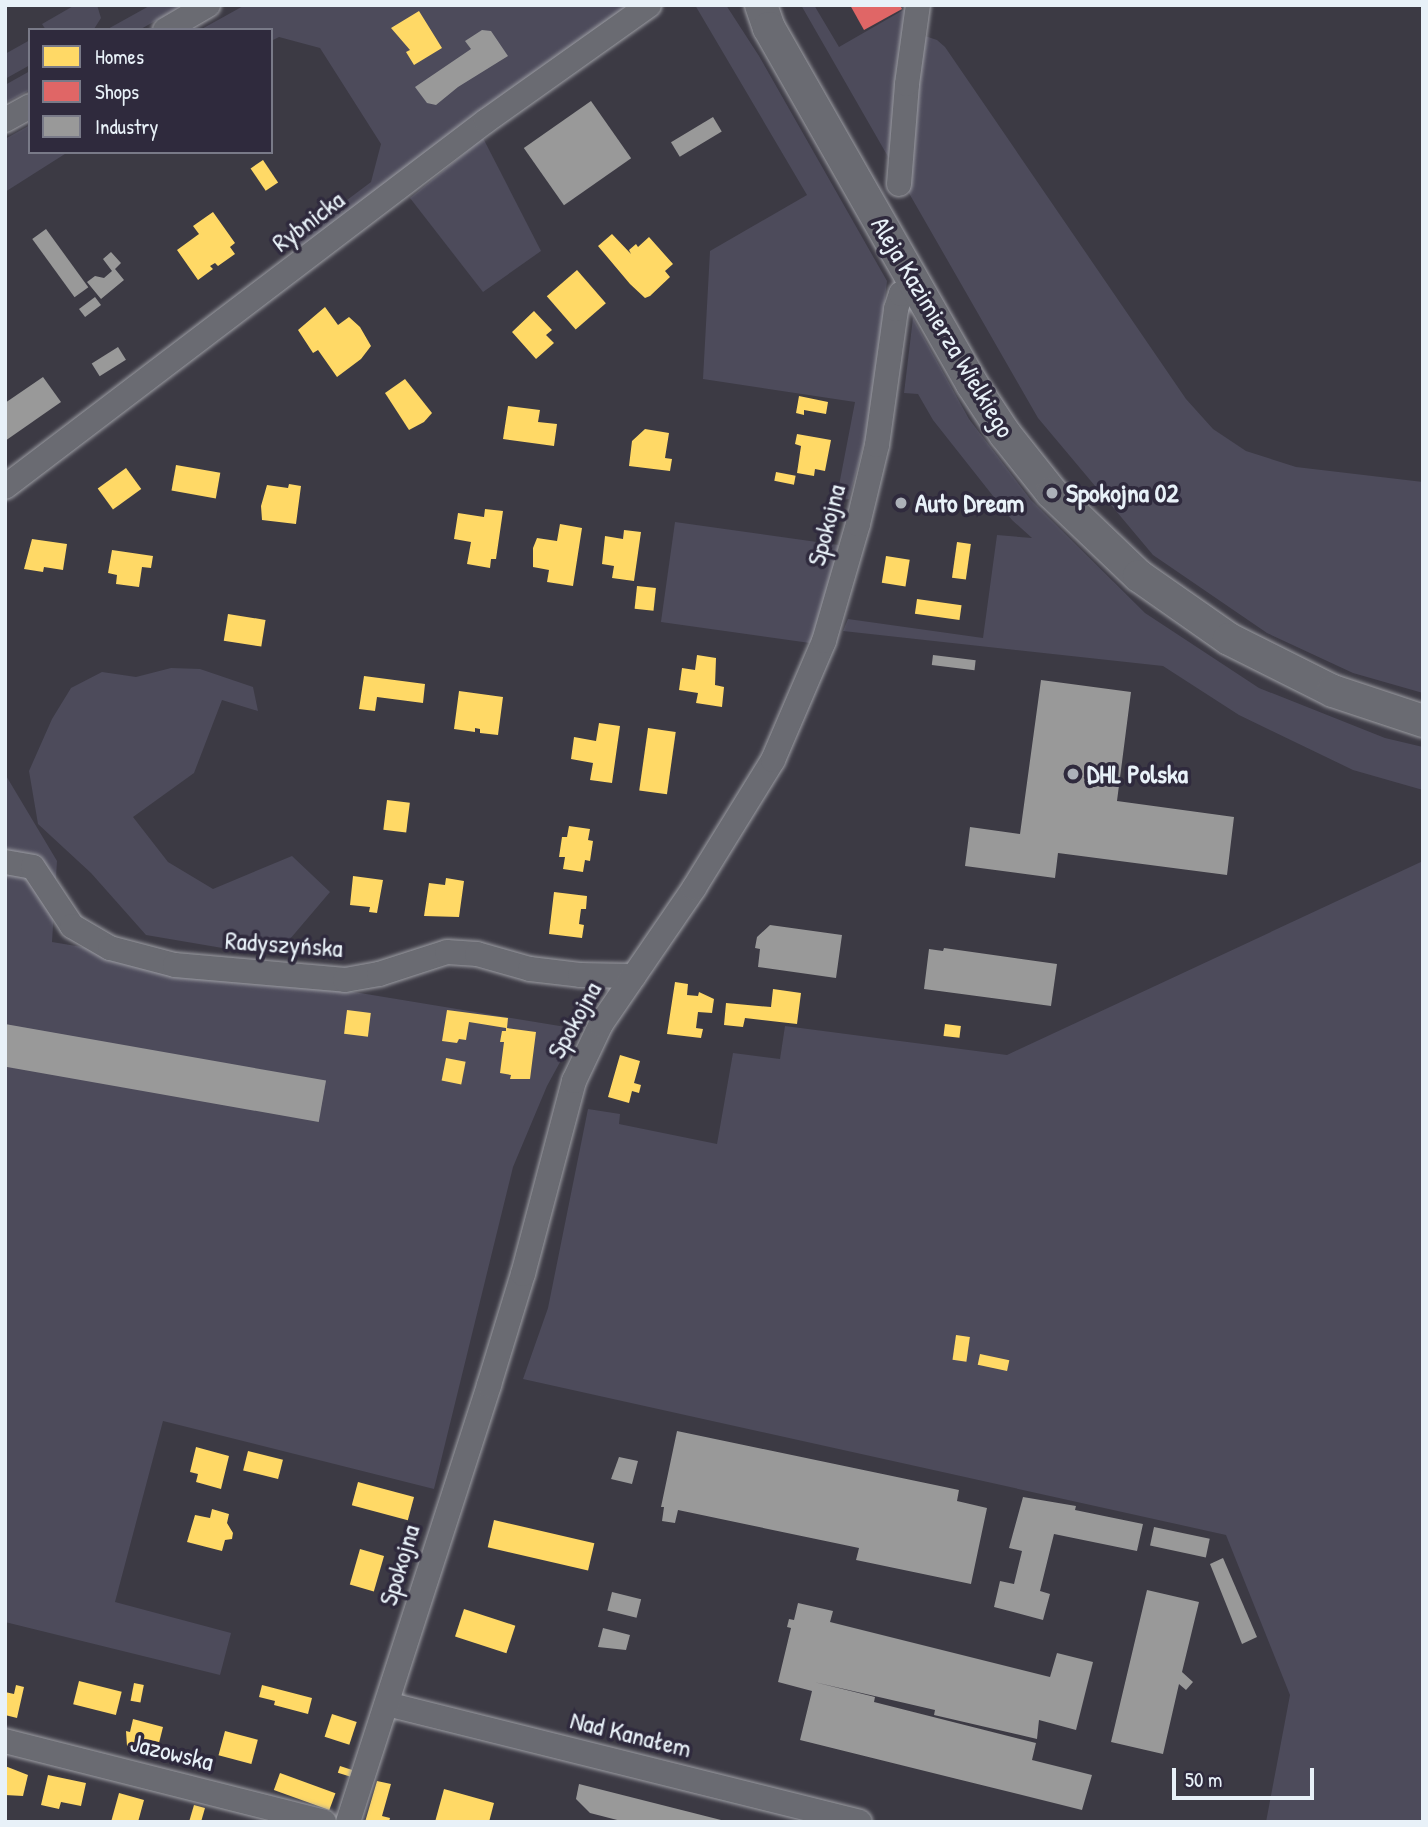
<!DOCTYPE html>
<html>
<head>
<meta charset="utf-8">
<style>
	body { margin:0 }
	#map { position:relative; width:1428px; height:1827px; overflow:hidden; background:#3c3a44; font-family:"Patrick Hand",sans-serif }
	div>[style] { position:absolute }
	.green>* { inset:0; background:#4d4b5b; transform-origin:0 0 }
	.homes>* { inset:0; background:#ffd966; transform-origin:0 0 }
	.shops>* { inset:0; background:#e06666 }
	.industry>* { inset:0; background:#999; transform-origin:0 0 }
	.roads { filter:drop-shadow(0 0 2px #9d9ea4) drop-shadow(0 0 2px #9d9ea4) }
	.minor>* { height:24px; margin:-12px; padding:0 12px; transform-origin:12px; border-radius:12px; background:#6a6b72 }
	.major>* { height:32px; margin:-16px; padding:0 16px; transform-origin:16px; border-radius:16px; background:#6a6b72 }
	.dots>* { width:19px; height:19px; translate:-50% -50%; box-sizing:border-box; border:4px solid #2f2a3d; border-radius:50% }
	span { translate:-50% -50%; white-space:nowrap; text-align:center; line-height:1.15; -webkit-text-stroke:7px #2f2a3d; paint-order:stroke }
	.street-label { font-size:26px; color:#e8f1f8 }
	.poi-label { font-size:26px; color:#e8f1f8; font-weight:700 }
	.left { translate:0 -50%; text-align:left }
	.frame { position:absolute; inset:0; border:7px solid #e8f1f8; pointer-events:none }
	.legend { position:absolute; left:28px; top:28px; width:245px; height:126px; box-sizing:border-box; background:#2f2a3d; border:2px solid #797a88; margin:0; padding:9px 12px; list-style:none; font-size:21px; color:#e8f1f8 }
	.legend li { display:flex; align-items:center; gap:14px; height:35px }
	.legend b { width:35px; border:2px solid #797a88 }
	.scale { position:absolute; left:1172px; top:1768px; width:142px; height:32px; box-sizing:border-box; border:4px solid #e8f1f8; border-top:0; padding-left:9px; font-size:21px; line-height:24px; white-space:nowrap; color:#e8f1f8; -webkit-text-stroke:5px #2f2a3d; paint-order:stroke }
</style>
</head>
<body>
<div id="map">
	<div class="green">
		<div style="clip-path:polygon(75px 5px,97px 5px,101px 18px,94px 29px,46px 30px,42px 24px)"></div>
		<div style="clip-path:polygon(151px 5px,184px 5px,139px 30px,106px 30px)"></div>
		<div style="clip-path:polygon(245px 5px,628px 5px,300px 252px,291px 242px,371px 182px,381px 144px,320px 48px,279px 37px,271px 41px,271px 30px,200px 30px)"></div>
		<div style="clip-path:polygon(695px 5px,726px 5px,759px 56px,887px 281px,871px 418px,849px 499px,836px 501px,855px 402px,703px 379px,710px 251px,807px 195px)"></div>
		<div style="clip-path:polygon(801px 5px,814px 5px,839px 47px,905px 9px,903px 5px,929px 5px,922px 35px,937px 40px,945px 47px,1186px 399px,1213px 429px,1246px 451px,1296px 467px,1423px 482px,1423px 693px,1353px 673px,1267px 633px,1153px 555px,1038px 418px)"></div>
		<div style="clip-path:polygon(30px 40px,30px 65px,5px 79px,5px 54px)"></div>
		<div style="clip-path:polygon(30px 71px,30px 90px,5px 103px,5px 85px)"></div>
		<div style="clip-path:polygon(30px 125px,30px 152px,68px 152px,5px 192px,5px 139px)"></div>
		<div style="clip-path:polygon(483px 138px,541px 251px,483px 292px,410px 198px)"></div>
		<div style="clip-path:polygon(913px 318px,969px 419px,1031px 500px,1145px 613px,1259px 688px,1385px 738px,1423px 747px,1423px 790px,1353px 770px,1239px 715px,1163px 666px,843px 631px,848px 619px,983px 638px,997px 535px,1032px 538px,1012px 520px,933px 420px,918px 394px,904px 393px)"></div>
		<div style="left:675px;top:522px;width:165px;height:101px;rotate:8deg"></div>
		<div style="clip-path:polygon(171px 668px,200px 669px,253px 687px,258px 711px,222px 700px,194px 773px,133px 817px,168px 862px,213px 889px,292px 856px,330px 892px,290px 939px,240px 951px,146px 935px,91px 873px,38px 824px,29px 771px,52px 719px,71px 688px,102px 672px,136px 677px)"></div>
		<div style="clip-path:polygon(5px 774px,57px 861px,52px 942px,578px 1029px,547px 1086px,513px 1167px,434px 1489px,163px 1421px,115px 1602px,231px 1633px,220px 1675px,5px 1622px)"></div>
		<div style="clip-path:polygon(1423px 861px,1423px 1822px,1266px 1822px,1290px 1695px,1226px 1535px,523px 1379px,548px 1308px,588px 1109px,620px 1114px,619px 1124px,717px 1144px,733px 1053px,780px 1059px,785px 1026px,1007px 1055px)"></div>
	</div>
	<div class="homes">
		<div style="clip-path:polygon(419px 11px,442px 48px,414px 65px,406px 52px,410px 50px,391px 28px)"></div>
		<div style="left:263px;top:160px;width:27px;height:15px;rotate:56deg"></div>
		<div style="clip-path:polygon(213px 212px,235px 243px,230px 247px,235px 254px,218px 266px,215px 263px,210px 266px,213px 269px,198px 280px,177px 250px,199px 234px,193px 226px)"></div>
		<div style="clip-path:polygon(612px 234px,631px 254px,629px 250px,636px 244px,638px 247px,649px 237px,673px 264px,665px 271px,670px 277px,650px 296px,645px 298px,630px 284px,598px 246px)"></div>
		<div style="left:577px;top:270px;width:44px;height:40px;rotate:49deg"></div>
		<div style="clip-path:polygon(325px 307px,338px 325px,349px 317px,360px 327px,371px 346px,361px 359px,337px 377px,318px 350px,313px 353px,298px 330px)"></div>
		<div style="clip-path:polygon(534px 311px,552px 330px,546px 335px,554px 343px,536px 359px,512px 332px)"></div>
		<div style="clip-path:polygon(405px 379px,432px 413px,424px 422px,409px 430px,385px 393px)"></div>
		<div style="clip-path:polygon(799px 396px,828px 402px,826px 414px,804px 410px,804px 415px,796px 413px)"></div>
		<div style="clip-path:polygon(508px 406px,540px 410px,538px 422px,557px 424px,554px 446px,503px 439px)"></div>
		<div style="clip-path:polygon(645px 429px,669px 433px,665px 458px,672px 459px,670px 471px,629px 466px,632px 441px)"></div>
		<div style="clip-path:polygon(797px 434px,831px 440px,825px 471px,815px 469px,814px 476px,797px 473px,801px 446px,795px 444px)"></div>
		<div style="left:176px;top:465px;width:45px;height:26px;rotate:10deg"></div>
		<div style="left:126px;top:468px;width:26px;height:35px;rotate:54deg"></div>
		<div style="left:776px;top:472px;width:20px;height:9px;rotate:11deg"></div>
		<div style="clip-path:polygon(289px 484px,301px 486px,296px 524px,262px 520px,261px 506px,267px 485px,288px 488px)"></div>
		<div style="clip-path:polygon(485px 509px,503px 511px,496px 559px,491px 559px,490px 568px,467px 564px,471px 542px,454px 539px,458px 513px,484px 517px)"></div>
		<div style="clip-path:polygon(560px 524px,582px 528px,573px 586px,547px 582px,549px 570px,533px 567px,533px 548px,537px 538px,557px 541px)"></div>
		<div style="clip-path:polygon(624px 530px,641px 532px,634px 581px,612px 578px,614px 566px,602px 564px,605px 536px,623px 539px)"></div>
		<div style="clip-path:polygon(32px 539px,67px 544px,63px 570px,44px 567px,43px 572px,24px 569px)"></div>
		<div style="left:957px;top:542px;width:14px;height:36px;rotate:8deg"></div>
		<div style="clip-path:polygon(112px 550px,153px 556px,151px 568px,142px 567px,139px 587px,116px 584px,117px 575px,108px 573px)"></div>
		<div style="left:886px;top:556px;width:24px;height:27px;rotate:9deg"></div>
		<div style="left:637px;top:586px;width:19px;height:23px;rotate:6deg"></div>
		<div style="left:917px;top:599px;width:45px;height:15px;rotate:8deg"></div>
		<div style="left:228px;top:614px;width:38px;height:27px;rotate:9deg"></div>
		<div style="clip-path:polygon(697px 655px,716px 658px,715px 685px,724px 687px,722px 707px,696px 703px,698px 693px,679px 690px,682px 668px,695px 670px)"></div>
		<div style="clip-path:polygon(364px 676px,425px 684px,423px 703px,377px 697px,375px 711px,359px 709px)"></div>
		<div style="clip-path:polygon(459px 691px,503px 697px,498px 735px,480px 733px,480px 729px,475px 728px,475px 732px,454px 729px)"></div>
		<div style="clip-path:polygon(599px 723px,620px 726px,612px 783px,590px 780px,593px 763px,571px 759px,574px 737px,596px 741px)"></div>
		<div style="left:648px;top:728px;width:28px;height:63px;rotate:8deg"></div>
		<div style="left:387px;top:800px;width:23px;height:30px;rotate:7deg"></div>
		<div style="clip-path:polygon(569px 826px,590px 829px,588px 840px,593px 841px,590px 861px,585px 860px,583px 872px,563px 869px,565px 857px,559px 857px,562px 837px,567px 837px)"></div>
		<div style="clip-path:polygon(353px 876px,383px 880px,377px 913px,369px 912px,370px 907px,350px 905px)"></div>
		<div style="clip-path:polygon(446px 878px,464px 881px,459px 917px,424px 916px,429px 883px,445px 885px)"></div>
		<div style="clip-path:polygon(554px 892px,587px 896px,586px 909px,581px 909px,579px 924px,584px 925px,582px 938px,549px 934px)"></div>
		<div style="clip-path:polygon(675px 982px,688px 984px,687px 995px,698px 996px,699px 992px,714px 999px,712px 1013px,698px 1012px,696px 1028px,703px 1029px,701px 1038px,667px 1034px)"></div>
		<div style="clip-path:polygon(773px 989px,801px 993px,797px 1024px,745px 1018px,743px 1027px,724px 1025px,726px 1003px,771px 1007px)"></div>
		<div style="left:347px;top:1010px;width:24px;height:24px;rotate:7deg"></div>
		<div style="clip-path:polygon(447px 1010px,508px 1018px,507px 1028px,536px 1032px,530px 1079px,510px 1079px,511px 1075px,500px 1073px,504px 1042px,500px 1042px,502px 1031px,506px 1031px,506px 1028px,469px 1022px,466px 1040px,459px 1039px,457px 1043px,442px 1041px)"></div>
		<div style="left:945px;top:1024px;width:16px;height:12px;rotate:7deg"></div>
		<div style="clip-path:polygon(620px 1055px,640px 1061px,634px 1083px,641px 1085px,639px 1093px,632px 1091px,629px 1103px,608px 1097px)"></div>
		<div style="left:446px;top:1058px;width:20px;height:23px;rotate:11deg"></div>
		<div style="left:956px;top:1335px;width:14px;height:25px;rotate:8deg"></div>
		<div style="left:980px;top:1354px;width:30px;height:11px;rotate:12deg"></div>
		<div style="clip-path:polygon(196px 1447px,229px 1456px,221px 1489px,196px 1482px,198px 1474px,190px 1472px)"></div>
		<div style="left:248px;top:1451px;width:36px;height:20px;rotate:14deg"></div>
		<div style="left:358px;top:1482px;width:58px;height:24px;rotate:15deg"></div>
		<div style="clip-path:polygon(212px 1509px,229px 1514px,227px 1523px,233px 1533px,232px 1539px,225px 1540px,222px 1551px,187px 1542px,195px 1515px,210px 1518px)"></div>
		<div style="left:494px;top:1520px;width:103px;height:28px;rotate:13deg"></div>
		<div style="left:360px;top:1549px;width:25px;height:37px;rotate:16deg"></div>
		<div style="left:464px;top:1609px;width:54px;height:29px;rotate:18deg"></div>
		<div style="left:79px;top:1681px;width:44px;height:24px;rotate:14deg"></div>
		<div style="left:134px;top:1683px;width:10px;height:18px;rotate:11deg"></div>
		<div style="clip-path:polygon(16px 1685px,24px 1687px,17px 1718px,5px 1715px,5px 1692px,14px 1694px)"></div>
		<div style="clip-path:polygon(262px 1685px,312px 1698px,308px 1714px,274px 1705px,275px 1701px,259px 1697px)"></div>
		<div style="left:332px;top:1714px;width:26px;height:24px;rotate:18deg"></div>
		<div style="clip-path:polygon(133px 1719px,163px 1727px,158px 1747px,151px 1745px,149px 1752px,127px 1746px,126px 1731px,130px 1732px)"></div>
		<div style="left:225px;top:1731px;width:34px;height:25px;rotate:15deg"></div>
		<div style="clip-path:polygon(5px 1766px,28px 1775px,23px 1796px,5px 1795px)"></div>
		<div style="left:340px;top:1766px;width:16px;height:7px;rotate:18deg"></div>
		<div style="left:280px;top:1773px;width:59px;height:18px;rotate:20deg"></div>
		<div style="clip-path:polygon(48px 1775px,86px 1783px,81px 1806px,61px 1802px,59px 1809px,41px 1805px)"></div>
		<div style="clip-path:polygon(377px 1781px,391px 1784px,382px 1816px,390px 1818px,389px 1822px,365px 1822px)"></div>
		<div style="clip-path:polygon(444px 1789px,494px 1803px,489px 1822px,435px 1822px)"></div>
		<div style="clip-path:polygon(119px 1793px,144px 1800px,138px 1822px,111px 1822px)"></div>
		<div style="clip-path:polygon(194px 1805px,205px 1808px,201px 1822px,189px 1822px)"></div>
	</div>
	<div class="shops">
		<div style="clip-path:polygon(850px 5px,900px 5px,902px 9px,864px 30px)"></div>
	</div>
	<div class="industry">
		<div style="clip-path:polygon(482px 30px,491px 31px,508px 56px,458px 87px,436px 105px,427px 103px,415px 87px,471px 49px,465px 41px)"></div>
		<div style="left:591px;top:101px;width:70px;height:82px;rotate:55deg"></div>
		<div style="left:713px;top:117px;width:17px;height:49px;rotate:59deg"></div>
		<div style="left:46px;top:229px;width:72px;height:17px;rotate:54deg"></div>
		<div style="clip-path:polygon(111px 252px,121px 263px,115px 269px,124px 280px,101px 299px,87px 282px,95px 276px,104px 278px,112px 271px,103px 259px)"></div>
		<div style="left:95px;top:297px;width:10px;height:20px;rotate:53deg"></div>
		<div style="left:118px;top:347px;width:15px;height:31px;rotate:58deg"></div>
		<div style="clip-path:polygon(43px 377px,61px 402px,5px 441px,5px 403px)"></div>
		<div style="left:933px;top:655px;width:43px;height:10px;rotate:7deg"></div>
		<div style="clip-path:polygon(1041px 680px,1131px 692px,1117px 801px,1234px 817px,1227px 875px,1058px 853px,1055px 878px,965px 866px,970px 827px,1020px 834px)"></div>
		<div style="clip-path:polygon(770px 925px,842px 935px,836px 978px,758px 967px,760px 949px,755px 948px,757px 937px)"></div>
		<div style="clip-path:polygon(944px 948px,1057px 964px,1051px 1006px,924px 989px,929px 949px,943px 951px)"></div>
		<div style="left:5px;top:1024px;width:326px;height:42px;rotate:10deg"></div>
		<div style="clip-path:polygon(677px 1431px,959px 1490px,957px 1501px,987px 1508px,971px 1584px,856px 1560px,859px 1548px,678px 1510px,675px 1523px,662px 1521px,664px 1507px,661px 1507px)"></div>
		<div style="clip-path:polygon(619px 1457px,638px 1461px,632px 1484px,611px 1479px)"></div>
		<div style="clip-path:polygon(1023px 1497px,1076px 1506px,1075px 1510px,1143px 1524px,1137px 1551px,1054px 1534px,1040px 1591px,1050px 1594px,1043px 1620px,994px 1607px,1000px 1581px,1014px 1584px,1022px 1551px,1009px 1548px)"></div>
		<div style="left:1154px;top:1527px;width:57px;height:19px;rotate:12deg"></div>
		<div style="clip-path:polygon(1223px 1558px,1257px 1637px,1242px 1644px,1210px 1564px)"></div>
		<div style="clip-path:polygon(1147px 1590px,1199px 1602px,1182px 1672px,1193px 1682px,1186px 1690px,1179px 1684px,1163px 1754px,1111px 1742px)"></div>
		<div style="left:612px;top:1592px;width:30px;height:19px;rotate:14deg"></div>
		<div style="clip-path:polygon(798px 1603px,833px 1611px,830px 1622px,1050px 1677px,1057px 1653px,1093px 1662px,1076px 1730px,1039px 1720px,1037px 1739px,934px 1715px,935px 1710px,814px 1682px,875px 1697px,874px 1702px,1036px 1743px,1032px 1760px,1092px 1775px,1082px 1810px,800px 1740px,812px 1691px,778px 1682px,791px 1628px,787px 1627px,789px 1619px,794px 1620px)"></div>
		<div style="clip-path:polygon(603px 1628px,630px 1635px,626px 1650px,598px 1647px)"></div>
		<div style="clip-path:polygon(579px 1784px,725px 1821px,725px 1822px,625px 1822px,590px 1813px,576px 1799px)"></div>
	</div>
	<div class="roads">
		<div class="minor">
			<div style="left:165px;top:30px;width:50px;rotate:-30.2deg"></div>
			<div style="left:5px;top:120px;width:29px;rotate:-29deg"></div>
			<div style="left:899px;top:184px;width:100px;rotate:-85.4deg"></div>
			<div style="left:907px;top:84px;width:80px;rotate:-82.1deg"></div>
			<div style="left:5px;top:487px;width:604px;rotate:-37.27deg"></div>
			<div style="left:486px;top:121px;width:200px;rotate:-35.4deg"></div>
			<div style="left:5px;top:862px;width:28px;rotate:10deg"></div>
			<div style="left:33px;top:867px;width:71px;rotate:56.5deg"></div>
			<div style="left:72px;top:926px;width:44px;rotate:30.1deg"></div>
			<div style="left:110px;top:948px;width:67px;rotate:14.7deg"></div>
			<div style="left:175px;top:965px;width:171px;rotate:5deg"></div>
			<div style="left:345px;top:980px;width:35px;rotate:-10deg"></div>
			<div style="left:379px;top:974px;width:71px;rotate:-17.9deg"></div>
			<div style="left:447px;top:952px;width:30px;rotate:4deg"></div>
			<div style="left:477px;top:954px;width:55px;rotate:15.8deg"></div>
			<div style="left:530px;top:969px;width:50px;rotate:6.8deg"></div>
			<div style="left:580px;top:975px;width:54px;rotate:1.1deg"></div>
			<div style="left:387px;top:1704px;width:487px;rotate:14deg"></div>
			<div style="left:5px;top:1741px;width:329px;rotate:14.2deg"></div>
			<div style="left:348px;top:1822px;width:459px;rotate:-72.1deg"></div>
			<div style="left:489px;top:1385px;width:116px;rotate:-73deg"></div>
			<div style="left:523px;top:1274px;width:200px;rotate:-75.2deg"></div>
			<div style="left:574px;top:1081px;width:63px;rotate:-64.7deg"></div>
			<div style="left:601px;top:1024px;width:165px;rotate:-55.6deg"></div>
			<div style="left:694px;top:888px;width:150px;rotate:-58.3deg"></div>
			<div style="left:773px;top:760px;width:129px;rotate:-66.8deg"></div>
			<div style="left:824px;top:641px;width:122px;rotate:-73.8deg"></div>
			<div style="left:858px;top:524px;width:81px;rotate:-76.5deg"></div>
			<div style="left:877px;top:445px;width:137px;rotate:-82deg"></div>
			<div style="left:896px;top:309px;width:16px;rotate:-72deg"></div>
			<div style="left:901px;top:294px;width:17px;rotate:-40deg"></div>
		</div>
		<div class="major">
			<div style="left:761px;top:5px;width:24px;rotate:71deg"></div>
			<div style="left:769px;top:28px;width:410px;rotate:60.3deg"></div>
			<div style="left:972px;top:384px;width:60px;rotate:56.6deg"></div>
			<div style="left:1005px;top:434px;width:75px;rotate:51.5deg"></div>
			<div style="left:1052px;top:493px;width:120px;rotate:43.7deg"></div>
			<div style="left:1139px;top:576px;width:110px;rotate:35deg"></div>
			<div style="left:1229px;top:639px;width:116px;rotate:26.6deg"></div>
			<div style="left:1333px;top:691px;width:95px;rotate:18.4deg"></div>
		</div>
	</div>
	<div class="dots">
		<div style="left:1052px;top:493px;background:#acb1b9"></div>
		<div style="left:901px;top:503px;background:#acb1b9"></div>
		<div style="left:1073px;top:774px;background:#acb1b9"></div>
	</div>
	<div class="street-label">
		<span style="left:308px;top:221px;rotate:-37deg">Rybnicka</span>
		<span style="left:943px;top:327px;rotate:59deg">Aleja Kazimierza Wielkiego</span>
		<span style="left:826px;top:525px;rotate:-75deg">Spokojna</span>
		<span style="left:284px;top:944px;rotate:4deg">Radyszyńska</span>
		<span style="left:574px;top:1020px;rotate:-61deg">Spokojna</span>
		<span style="left:399px;top:1565px;rotate:-73deg">Spokojna</span>
		<span style="left:631px;top:1734px;rotate:14deg">Nad Kanałem</span>
		<span style="left:172px;top:1752px;rotate:14deg">Jazowska</span>
	</div>
	<div class="poi-label">
		<span class="left" style="left:1066px;top:493px">Spokojna 02</span>
		<span class="left" style="left:915px;top:503px">Auto Dream</span>
		<span class="left" style="left:1087px;top:774px">DHL Polska</span>
	</div>
	<div class="frame"></div>
	<ul class="legend">
	<li><b style="height:19px;background:#ffd966"></b>Homes</li>
	<li><b style="height:19px;background:#e06666"></b>Shops</li>
	<li><b style="height:19px;background:#999"></b>Industry</li>
	</ul>
	<div class="scale">50 m</div>
</div>
</body>
</html>
